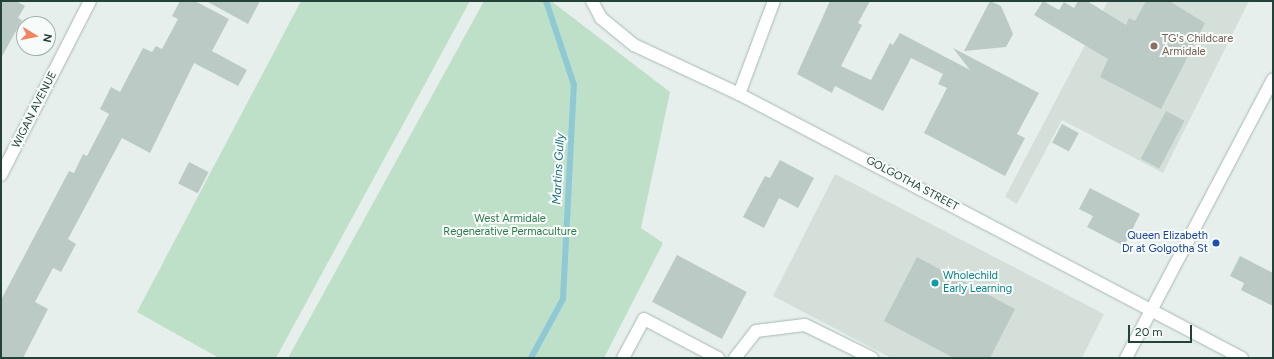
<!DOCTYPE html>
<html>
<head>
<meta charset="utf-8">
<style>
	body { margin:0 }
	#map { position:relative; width:1274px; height:359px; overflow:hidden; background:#e6efeb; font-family:Figtree,sans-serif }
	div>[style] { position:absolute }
	.built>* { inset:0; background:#d4dfda }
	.green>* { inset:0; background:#bfe0c8 }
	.stream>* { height:6px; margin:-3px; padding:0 3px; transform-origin:3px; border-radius:3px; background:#8ec9d4 }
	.building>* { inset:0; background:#bbcac4; transform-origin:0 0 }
	.roads { filter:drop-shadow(0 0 1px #a8b8b2) drop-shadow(0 0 1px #a8b8b2) }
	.lane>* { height:12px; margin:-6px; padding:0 6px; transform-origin:6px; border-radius:6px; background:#fff }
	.street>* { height:12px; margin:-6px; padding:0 6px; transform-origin:6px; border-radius:6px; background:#fff }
	.secondary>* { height:12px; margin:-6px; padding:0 6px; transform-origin:6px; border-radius:6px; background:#fff }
	.dots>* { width:11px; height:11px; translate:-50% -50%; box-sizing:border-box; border:2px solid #f7fbf9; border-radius:50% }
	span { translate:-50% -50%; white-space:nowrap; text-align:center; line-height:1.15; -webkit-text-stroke:4px #f7fbf9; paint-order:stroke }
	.education-label { font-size:11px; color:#785e54 }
	.left { translate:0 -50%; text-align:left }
	.street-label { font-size:11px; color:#24423a }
	.park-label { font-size:11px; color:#2d7a4b }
	.transit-label { font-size:11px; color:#164399 }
	.right { translate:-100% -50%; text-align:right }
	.culture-label { font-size:11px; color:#0d838f }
	.water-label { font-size:12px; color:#1c6f80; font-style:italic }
	.frame { position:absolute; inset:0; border:2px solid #24423a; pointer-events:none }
	.north { position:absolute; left:16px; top:16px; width:40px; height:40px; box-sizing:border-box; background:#f7fbf9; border:1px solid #a3b1ad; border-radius:50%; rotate:100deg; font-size:11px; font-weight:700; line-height:16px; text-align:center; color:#24423a }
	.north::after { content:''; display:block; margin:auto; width:14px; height:18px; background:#f4845f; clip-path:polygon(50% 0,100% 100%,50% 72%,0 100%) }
	.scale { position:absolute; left:1128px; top:325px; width:64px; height:18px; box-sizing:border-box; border:2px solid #24423a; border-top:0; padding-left:5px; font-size:12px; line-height:14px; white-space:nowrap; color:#24423a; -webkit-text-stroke:3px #f7fbf9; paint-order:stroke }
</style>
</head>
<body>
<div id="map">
	<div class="built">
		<div style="clip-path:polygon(1108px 1px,1249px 1px,1163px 173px,1062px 120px,1017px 204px,1005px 197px)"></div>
		<div style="clip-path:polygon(835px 174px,1104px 314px,1082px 358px,891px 358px,773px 296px)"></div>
	</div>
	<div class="green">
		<div style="clip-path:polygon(301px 1px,470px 1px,276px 358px,219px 358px,137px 312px)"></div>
		<div style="clip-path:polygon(484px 1px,551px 1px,670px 92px,641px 228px,663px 243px,604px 358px,288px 358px)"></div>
	</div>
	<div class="stream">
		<div style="left:531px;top:358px;width:67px;rotate:-61.5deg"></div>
		<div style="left:563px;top:299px;width:214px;rotate:-87.1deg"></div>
		<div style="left:574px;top:85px;width:89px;rotate:-108.4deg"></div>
	</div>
	<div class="building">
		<div style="clip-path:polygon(1px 1px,16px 1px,25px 6px,18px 18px,22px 20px,1px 58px)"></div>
		<div style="clip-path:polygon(180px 1px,195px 1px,229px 19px,212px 51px,247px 70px,238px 86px,194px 63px,150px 153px,122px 138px,68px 239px,76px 244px,61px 272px,53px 268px,35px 302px,48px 309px,23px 358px,1px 358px,1px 300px,69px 171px,74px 173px,83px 154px,87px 156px,109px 114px,100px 109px,111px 87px,120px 92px,143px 48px,152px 52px,156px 46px,162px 49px,178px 19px,172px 16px)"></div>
		<div style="clip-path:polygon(206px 1px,260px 1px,248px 24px)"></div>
		<div style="clip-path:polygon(830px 1px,870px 1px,858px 23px,862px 25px,841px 66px,871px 80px,890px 43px,893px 45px,900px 33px,970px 70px,953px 48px,1039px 93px,1017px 134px,1025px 138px,1005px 176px,924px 133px,947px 88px,938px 84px,943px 74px,911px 58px,883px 111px,835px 86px,832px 93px,797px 74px)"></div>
		<div style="clip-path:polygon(990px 1px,1001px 6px,1013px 34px,1006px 47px,964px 51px)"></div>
		<div style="clip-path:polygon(1043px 1px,1059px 10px,1064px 2px,1074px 8px,1078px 1px,1087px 1px,1126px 25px,1129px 18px,1135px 21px,1146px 1px,1169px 1px,1205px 23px,1161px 109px,1100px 77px,1108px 59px,1034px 15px)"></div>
		<div style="left:1166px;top:111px;width:21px;height:54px;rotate:28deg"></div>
		<div style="left:1062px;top:124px;width:19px;height:21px;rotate:28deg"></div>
		<div style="clip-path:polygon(780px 160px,814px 178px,798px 208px,779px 198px,764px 228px,743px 217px,765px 176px,770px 178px)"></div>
		<div style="left:189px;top:162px;width:22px;height:24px;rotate:27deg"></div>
		<div style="clip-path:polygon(1090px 188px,1140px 214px,1124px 246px,1087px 227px,1093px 216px,1079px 209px)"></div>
		<div style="left:677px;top:255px;width:79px;height:53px;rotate:28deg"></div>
		<div style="clip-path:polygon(1240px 256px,1273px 273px,1273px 306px,1241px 290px,1244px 283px,1230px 276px)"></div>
		<div style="clip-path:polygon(917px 257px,1015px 309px,990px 358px,954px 358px,884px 321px)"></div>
	</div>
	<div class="roads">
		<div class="lane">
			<div style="left:623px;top:358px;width:44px;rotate:-61.7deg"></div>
			<div style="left:644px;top:319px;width:84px;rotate:27.8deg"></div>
			<div style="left:735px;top:358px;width:34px;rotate:-52deg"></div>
			<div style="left:756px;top:331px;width:49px;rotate:-7deg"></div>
			<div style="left:805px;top:325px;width:75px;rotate:26.2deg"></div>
		</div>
		<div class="street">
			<div style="left:592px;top:1px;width:19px;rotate:62deg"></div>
			<div style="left:601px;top:18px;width:43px;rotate:39.3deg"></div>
			<div style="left:634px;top:45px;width:116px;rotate:25deg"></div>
			<div style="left:739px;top:94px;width:568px;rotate:27.69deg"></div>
			<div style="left:739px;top:94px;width:99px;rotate:-69.4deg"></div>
			<div style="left:1px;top:175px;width:195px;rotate:-62.9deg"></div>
		</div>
		<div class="secondary">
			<div style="left:1126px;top:358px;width:315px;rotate:-62.2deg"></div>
		</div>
	</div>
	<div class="dots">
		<div style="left:1154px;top:46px;background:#8d6e63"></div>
		<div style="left:1216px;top:243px;background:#1a4fb4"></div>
		<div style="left:935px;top:283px;background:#0f9aa8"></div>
	</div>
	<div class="education-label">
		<span class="left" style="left:1162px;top:46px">TG's Childcare<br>Armidale</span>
	</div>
	<div class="street-label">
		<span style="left:35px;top:110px;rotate:-63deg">WIGAN AVENUE</span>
		<span style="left:912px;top:184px;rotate:28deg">GOLGOTHA STREET</span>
	</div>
	<div class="park-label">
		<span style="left:510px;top:226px">West Armidale<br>Regenerative Permaculture</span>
	</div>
	<div class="transit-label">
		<span class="right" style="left:1208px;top:243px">Queen Elizabeth<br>Dr at Golgotha St</span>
	</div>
	<div class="culture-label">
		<span class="left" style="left:943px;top:283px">Wholechild<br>Early Learning</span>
	</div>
	<div class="water-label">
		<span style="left:559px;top:169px;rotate:-87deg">Martins Gully</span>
	</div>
	<div class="frame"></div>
	<div class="north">N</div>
	<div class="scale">20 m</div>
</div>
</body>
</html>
